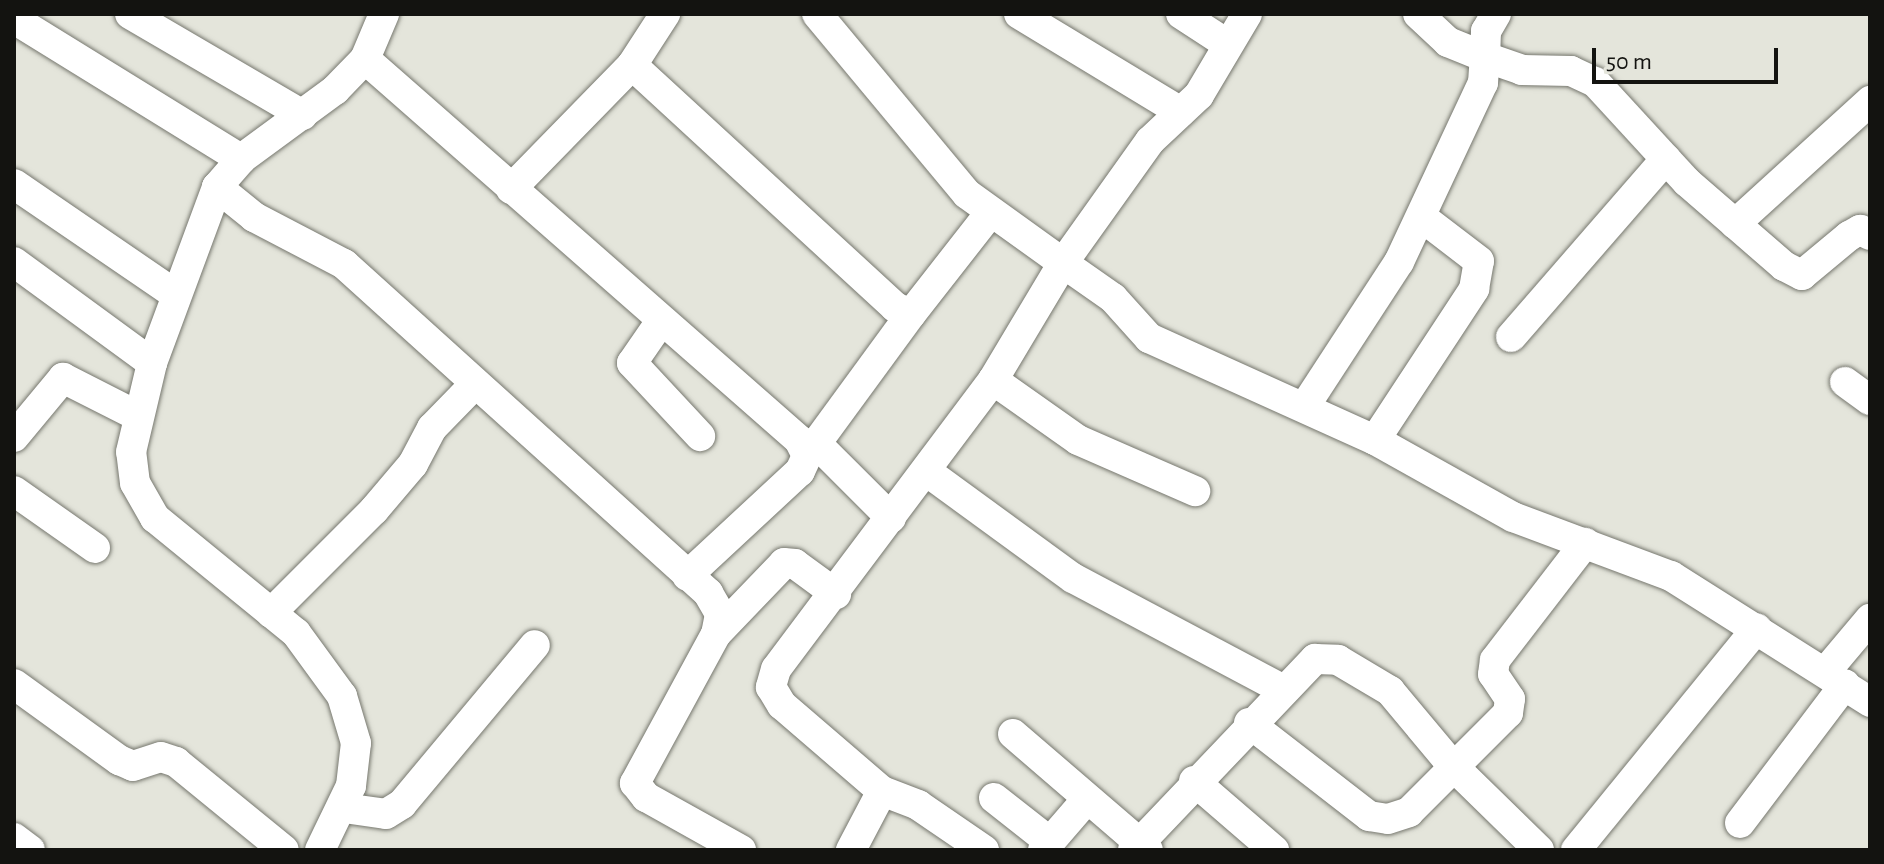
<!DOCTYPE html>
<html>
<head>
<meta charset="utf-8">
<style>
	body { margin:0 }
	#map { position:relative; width:1884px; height:864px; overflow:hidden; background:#e4e5db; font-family:"Alegreya Sans",sans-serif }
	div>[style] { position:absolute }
	.roads { filter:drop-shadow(0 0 2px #76776e) drop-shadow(0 0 2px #76776e) }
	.street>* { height:30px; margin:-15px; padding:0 15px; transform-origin:15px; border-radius:15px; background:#fff }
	span { translate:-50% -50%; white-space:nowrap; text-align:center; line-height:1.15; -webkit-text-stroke:6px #e4e5db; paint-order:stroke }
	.frame { position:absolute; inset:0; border:16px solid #131310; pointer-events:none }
	.scale { position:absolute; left:1592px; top:48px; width:186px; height:36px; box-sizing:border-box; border:4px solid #131310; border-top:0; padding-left:10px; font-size:24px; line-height:28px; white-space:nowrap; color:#131310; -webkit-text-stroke:6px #e4e5db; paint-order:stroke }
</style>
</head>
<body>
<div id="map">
	<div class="roads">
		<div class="street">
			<div style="left:130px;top:14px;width:200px;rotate:30.3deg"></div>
			<div style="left:817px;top:14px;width:234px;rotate:50.2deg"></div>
			<div style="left:967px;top:194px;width:118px;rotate:35.7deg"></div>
			<div style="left:1063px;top:263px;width:136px;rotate:120.9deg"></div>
			<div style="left:993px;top:380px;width:361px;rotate:126.9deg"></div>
			<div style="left:776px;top:669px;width:19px;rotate:106deg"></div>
			<div style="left:771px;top:687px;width:21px;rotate:59deg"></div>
			<div style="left:782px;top:705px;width:132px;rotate:40.7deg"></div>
			<div style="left:882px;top:791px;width:67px;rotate:117.7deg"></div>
			<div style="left:1019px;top:14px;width:189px;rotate:31.2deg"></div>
			<div style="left:1181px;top:14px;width:55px;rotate:33.1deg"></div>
			<div style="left:1247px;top:14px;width:94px;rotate:120.7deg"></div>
			<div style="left:1199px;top:95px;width:67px;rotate:136.8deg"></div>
			<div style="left:1150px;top:141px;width:150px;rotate:125.5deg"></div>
			<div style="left:1063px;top:263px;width:61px;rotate:35deg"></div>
			<div style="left:1113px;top:298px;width:54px;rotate:48deg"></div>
			<div style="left:1149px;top:338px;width:248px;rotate:24.3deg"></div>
			<div style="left:1375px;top:440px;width:158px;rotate:29.2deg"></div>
			<div style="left:1513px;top:517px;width:169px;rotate:20.5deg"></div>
			<div style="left:1671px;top:576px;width:236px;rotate:32.3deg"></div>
			<div style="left:1496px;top:14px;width:20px;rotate:120deg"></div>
			<div style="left:1486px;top:31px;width:26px;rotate:92deg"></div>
			<div style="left:1485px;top:57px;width:39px;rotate:19deg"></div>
			<div style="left:1522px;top:70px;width:49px;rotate:1.2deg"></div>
			<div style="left:1571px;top:71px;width:26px;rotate:25deg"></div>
			<div style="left:1595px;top:82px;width:136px;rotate:47.4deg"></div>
			<div style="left:1687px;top:182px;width:128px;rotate:40.9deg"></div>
			<div style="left:1784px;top:266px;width:20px;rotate:27deg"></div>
			<div style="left:1802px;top:275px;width:61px;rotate:-39.7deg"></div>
			<div style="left:1849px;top:236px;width:13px;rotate:-29deg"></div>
			<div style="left:1860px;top:230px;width:11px;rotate:27deg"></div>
			<div style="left:14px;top:19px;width:267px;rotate:31.7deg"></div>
			<div style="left:365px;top:59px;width:578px;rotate:41.28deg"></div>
			<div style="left:799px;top:440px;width:18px;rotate:63deg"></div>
			<div style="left:807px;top:456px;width:17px;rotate:115deg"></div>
			<div style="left:800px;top:471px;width:154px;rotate:137.1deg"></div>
			<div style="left:632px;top:65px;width:61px;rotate:-57.1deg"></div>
			<div style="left:14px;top:184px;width:196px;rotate:34.4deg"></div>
			<div style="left:217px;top:187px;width:48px;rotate:39deg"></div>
			<div style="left:254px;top:217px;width:102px;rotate:27.6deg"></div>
			<div style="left:344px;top:264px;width:491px;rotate:42.1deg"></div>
			<div style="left:708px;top:593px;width:24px;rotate:60deg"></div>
			<div style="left:720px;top:614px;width:20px;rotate:101deg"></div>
			<div style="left:716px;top:634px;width:170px;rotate:118.5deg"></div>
			<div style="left:635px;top:783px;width:18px;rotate:52deg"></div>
			<div style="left:646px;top:797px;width:109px;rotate:29.2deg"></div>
			<div style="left:511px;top:189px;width:173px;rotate:-45.7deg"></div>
			<div style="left:632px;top:65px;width:357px;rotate:42.6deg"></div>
			<div style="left:895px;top:307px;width:17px;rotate:24deg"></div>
			<div style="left:911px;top:314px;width:127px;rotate:-52deg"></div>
			<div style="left:1735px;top:224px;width:183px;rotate:-42.3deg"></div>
			<div style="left:14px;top:262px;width:171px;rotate:36.2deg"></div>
			<div style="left:661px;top:321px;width:51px;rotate:124.6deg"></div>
			<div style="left:632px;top:363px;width:100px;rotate:47deg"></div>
			<div style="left:1511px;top:337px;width:236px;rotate:-49deg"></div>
			<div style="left:993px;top:380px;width:104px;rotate:35.2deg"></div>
			<div style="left:1078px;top:440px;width:128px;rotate:23.6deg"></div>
			<div style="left:1845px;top:382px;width:31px;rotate:36deg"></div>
			<div style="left:1305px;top:406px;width:172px;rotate:-56.9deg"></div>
			<div style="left:1399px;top:262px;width:198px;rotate:-64.9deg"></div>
			<div style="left:1483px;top:83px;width:26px;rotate:-86deg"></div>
			<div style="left:1485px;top:57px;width:40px;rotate:-158deg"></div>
			<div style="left:1448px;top:42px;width:41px;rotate:-137deg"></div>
			<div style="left:14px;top:437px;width:77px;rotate:-50.3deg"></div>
			<div style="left:63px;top:378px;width:82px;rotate:26.9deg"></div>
			<div style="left:1375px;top:440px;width:181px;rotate:-56.7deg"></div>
			<div style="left:1474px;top:289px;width:28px;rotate:-80deg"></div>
			<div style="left:1479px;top:261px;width:71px;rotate:-142.5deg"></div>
			<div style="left:816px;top:443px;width:106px;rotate:45deg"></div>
			<div style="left:807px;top:456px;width:176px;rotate:-53.8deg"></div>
			<div style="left:926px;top:471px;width:182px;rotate:36.1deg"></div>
			<div style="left:1073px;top:578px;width:237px;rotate:28deg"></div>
			<div style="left:14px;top:491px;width:99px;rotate:35.1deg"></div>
			<div style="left:271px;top:613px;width:146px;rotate:-45deg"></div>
			<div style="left:374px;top:510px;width:60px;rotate:-49.7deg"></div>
			<div style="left:413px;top:464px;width:41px;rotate:-62.2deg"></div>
			<div style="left:432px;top:428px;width:60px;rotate:-45.7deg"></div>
			<div style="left:716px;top:634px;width:98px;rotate:-46.2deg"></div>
			<div style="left:784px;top:563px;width:11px;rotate:5deg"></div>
			<div style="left:795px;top:564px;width:51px;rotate:36.2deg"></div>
			<div style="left:1827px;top:670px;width:67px;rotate:-49.9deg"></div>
			<div style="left:14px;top:684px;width:130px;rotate:35.9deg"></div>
			<div style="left:119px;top:760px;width:15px;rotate:23deg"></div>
			<div style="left:133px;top:766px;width:29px;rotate:-18deg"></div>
			<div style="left:161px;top:757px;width:16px;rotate:18deg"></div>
			<div style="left:176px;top:762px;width:139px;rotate:39.2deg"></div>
			<div style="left:1249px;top:723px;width:152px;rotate:37.8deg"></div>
			<div style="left:1369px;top:816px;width:19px;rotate:9deg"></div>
			<div style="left:1388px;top:819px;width:22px;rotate:-18deg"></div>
			<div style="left:1409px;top:812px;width:140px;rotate:-45deg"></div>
			<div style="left:1508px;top:713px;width:14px;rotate:-82deg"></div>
			<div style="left:1510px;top:699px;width:30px;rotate:-124deg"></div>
			<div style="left:1493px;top:674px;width:14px;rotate:-82deg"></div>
			<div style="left:1495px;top:660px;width:148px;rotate:-52.4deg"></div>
			<div style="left:1013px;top:734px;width:178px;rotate:40.7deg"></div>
			<div style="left:1194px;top:781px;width:106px;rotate:40.8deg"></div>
			<div style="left:882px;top:791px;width:39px;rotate:21deg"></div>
			<div style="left:918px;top:805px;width:80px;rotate:34.3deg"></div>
			<div style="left:994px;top:798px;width:71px;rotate:38.2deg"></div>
			<div style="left:344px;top:808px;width:42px;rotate:8.1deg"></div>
			<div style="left:386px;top:814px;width:19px;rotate:-32deg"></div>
			<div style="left:402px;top:804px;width:207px;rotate:-50.1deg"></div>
			<div style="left:1740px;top:823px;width:174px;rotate:-52.9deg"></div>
			<div style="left:14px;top:838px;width:20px;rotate:37deg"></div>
			<div style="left:320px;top:850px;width:71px;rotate:-64.2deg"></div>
			<div style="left:351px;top:786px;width:43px;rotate:-83.4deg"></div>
			<div style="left:356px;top:743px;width:49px;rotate:-106.6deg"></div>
			<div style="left:342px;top:696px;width:78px;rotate:-126.1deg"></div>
			<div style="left:296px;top:633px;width:182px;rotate:-140.8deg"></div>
			<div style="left:155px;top:518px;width:40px;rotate:-119.7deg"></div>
			<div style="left:135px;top:483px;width:31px;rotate:-97deg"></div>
			<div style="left:131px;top:452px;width:91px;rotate:-76.7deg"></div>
			<div style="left:152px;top:363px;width:188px;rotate:-69.7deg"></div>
			<div style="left:217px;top:187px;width:37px;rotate:-49deg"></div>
			<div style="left:241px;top:159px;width:117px;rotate:-36.3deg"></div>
			<div style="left:335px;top:90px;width:43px;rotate:-45.9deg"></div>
			<div style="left:365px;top:59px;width:49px;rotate:-67.1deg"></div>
			<div style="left:1043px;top:850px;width:67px;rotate:-49.2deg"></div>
			<div style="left:1133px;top:850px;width:264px;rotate:-46.4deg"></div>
			<div style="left:1315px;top:659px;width:23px;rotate:2deg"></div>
			<div style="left:1338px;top:660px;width:61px;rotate:30.8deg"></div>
			<div style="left:1390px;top:691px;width:95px;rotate:50.1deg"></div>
			<div style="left:1451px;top:764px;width:123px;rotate:44.3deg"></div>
			<div style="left:1576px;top:850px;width:286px;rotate:-50.8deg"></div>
		</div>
	</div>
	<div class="frame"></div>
	<div class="scale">50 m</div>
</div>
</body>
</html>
